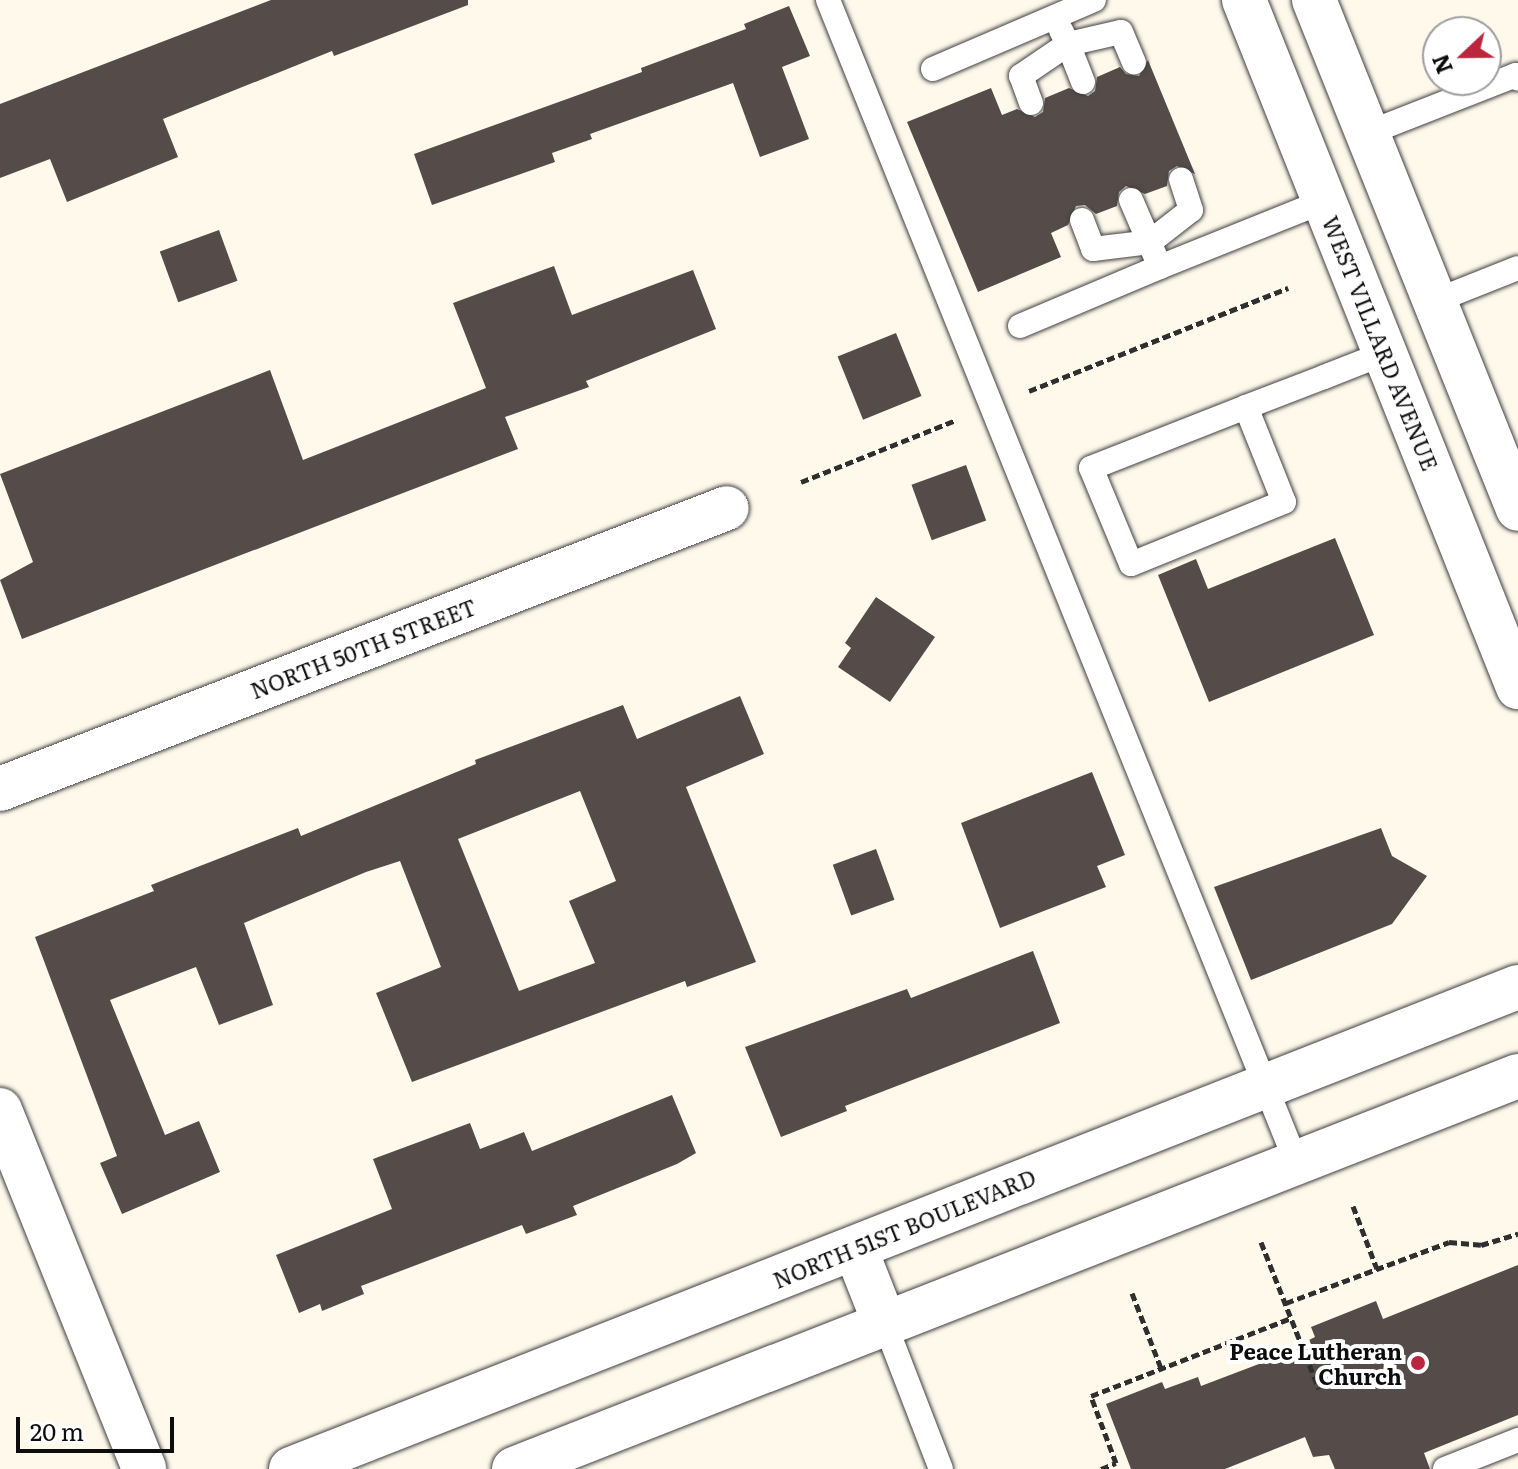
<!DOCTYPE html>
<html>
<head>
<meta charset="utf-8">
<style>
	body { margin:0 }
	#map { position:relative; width:1518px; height:1469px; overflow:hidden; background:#fff9ec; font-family:Literata,serif }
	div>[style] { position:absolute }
	.building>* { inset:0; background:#554c49; transform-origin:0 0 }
	.path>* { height:5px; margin-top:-2.5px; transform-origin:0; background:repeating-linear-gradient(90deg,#2f2f2f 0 8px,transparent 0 12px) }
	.roads { filter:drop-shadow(0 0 2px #404040) drop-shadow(0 0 2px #404040) }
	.service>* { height:24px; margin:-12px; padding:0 12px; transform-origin:12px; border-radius:12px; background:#fff }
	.minor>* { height:44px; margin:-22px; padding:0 22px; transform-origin:22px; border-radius:22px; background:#fff }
	.tertiary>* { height:44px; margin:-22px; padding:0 22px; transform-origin:22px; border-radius:22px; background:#fff }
	.dots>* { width:22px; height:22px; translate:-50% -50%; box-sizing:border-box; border:4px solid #fff; border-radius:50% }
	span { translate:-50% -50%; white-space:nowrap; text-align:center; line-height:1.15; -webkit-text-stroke:8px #fff; paint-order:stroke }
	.street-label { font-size:22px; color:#0d0d0d }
	.poi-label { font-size:22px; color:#0d0d0d; font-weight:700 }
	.right { translate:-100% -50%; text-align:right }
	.north { position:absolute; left:1422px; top:16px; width:80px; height:80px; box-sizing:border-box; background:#fff; border:2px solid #9e9e9e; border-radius:50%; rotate:248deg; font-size:22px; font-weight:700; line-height:32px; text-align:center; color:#0d0d0d }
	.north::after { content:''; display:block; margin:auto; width:28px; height:36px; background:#bb263e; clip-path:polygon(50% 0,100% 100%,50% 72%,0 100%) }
	.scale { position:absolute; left:16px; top:1417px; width:158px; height:36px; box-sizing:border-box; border:4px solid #0d0d0d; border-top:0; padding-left:10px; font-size:24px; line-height:28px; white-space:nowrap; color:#0d0d0d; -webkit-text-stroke:6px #fff; paint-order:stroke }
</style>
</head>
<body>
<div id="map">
	<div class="building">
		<div style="clip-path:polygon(271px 0,468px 0,468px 5px,334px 56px,332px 51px,163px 119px,178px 157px,67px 202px,50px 159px,0 178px,0 104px)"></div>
		<div style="clip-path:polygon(789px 6px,810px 56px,782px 67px,809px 139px,760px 157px,733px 83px,590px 134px,592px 139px,552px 153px,555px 162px,432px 205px,414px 154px,642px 72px,641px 68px,746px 29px,744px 24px)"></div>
		<div style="clip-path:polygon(1148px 60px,1195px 174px,1177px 166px,1169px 171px,1167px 186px,1145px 194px,1126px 186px,1119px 192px,1117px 206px,1096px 214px,1085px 205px,1076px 206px,1068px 225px,1051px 233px,1061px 257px,978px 292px,907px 122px,991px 88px,1002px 115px,1017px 109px,1035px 117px,1043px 112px,1045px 98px,1069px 88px,1088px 96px,1095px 91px,1097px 77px,1120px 67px,1126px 74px,1139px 76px)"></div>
		<div style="left:219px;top:230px;width:54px;height:63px;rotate:70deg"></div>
		<div style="clip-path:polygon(554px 266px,572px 315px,693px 270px,716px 329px,586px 381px,589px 387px,505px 417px,518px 449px,22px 639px,0 580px,33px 562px,0 474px,270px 370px,303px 460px,486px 388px,453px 303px)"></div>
		<div style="left:896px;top:333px;width:68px;height:63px;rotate:68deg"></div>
		<div style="left:966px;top:465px;width:59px;height:58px;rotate:70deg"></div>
		<div style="clip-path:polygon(1335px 538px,1374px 635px,1209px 702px,1158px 575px,1196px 559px,1208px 589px)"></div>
		<div style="clip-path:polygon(876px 597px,935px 637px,890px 702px,838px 667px,851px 648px,845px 643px)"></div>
		<div style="clip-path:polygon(evenodd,740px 696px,764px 754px,686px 787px,756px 962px,687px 987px,685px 981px,412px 1082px,376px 993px,441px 967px,400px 861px,366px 872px,244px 923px,273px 1005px,219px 1025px,196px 967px,110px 1000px,165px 1135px,199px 1121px,220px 1172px,122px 1214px,100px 1163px,117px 1156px,35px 937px,154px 891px,151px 885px,298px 828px,301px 836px,476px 764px,475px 760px,623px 705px,637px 739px,740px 696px,580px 791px,616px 881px,569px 901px,595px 963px,519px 991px,458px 839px,580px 791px)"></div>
		<div style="clip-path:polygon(1092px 772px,1125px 855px,1097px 866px,1106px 887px,1000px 928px,961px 823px)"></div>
		<div style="clip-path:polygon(1381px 828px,1392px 856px,1427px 876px,1392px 924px,1251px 980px,1214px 887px)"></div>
		<div style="left:876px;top:849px;width:54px;height:46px;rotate:70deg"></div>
		<div style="clip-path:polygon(1033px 951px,1060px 1023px,845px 1106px,847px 1111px,781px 1137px,745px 1047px,907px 989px,911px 998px)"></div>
		<div style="clip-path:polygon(672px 1095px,696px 1153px,677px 1164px,573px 1206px,577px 1215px,526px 1234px,522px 1225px,361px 1286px,364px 1294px,322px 1311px,320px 1304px,299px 1313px,276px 1255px,392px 1209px,373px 1159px,470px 1123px,480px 1149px,524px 1132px,532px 1151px)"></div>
		<div style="clip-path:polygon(1518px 1265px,1518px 1415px,1424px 1453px,1430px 1469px,1335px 1469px,1329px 1455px,1313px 1457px,1305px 1437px,1225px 1469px,1131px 1469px,1106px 1404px,1162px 1382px,1165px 1389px,1198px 1377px,1201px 1386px,1311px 1344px,1309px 1340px,1315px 1337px,1311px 1327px,1376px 1301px,1383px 1319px)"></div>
	</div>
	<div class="path">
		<div style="left:1029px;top:391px;width:279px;rotate:-21.7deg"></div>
		<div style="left:801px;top:482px;width:167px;rotate:-21.8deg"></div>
		<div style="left:1353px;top:1206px;width:67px;rotate:69.1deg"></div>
		<div style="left:1261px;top:1242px;width:158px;rotate:68.5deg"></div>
		<div style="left:1132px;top:1293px;width:80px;rotate:68.9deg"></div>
		<div style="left:1286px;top:1303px;width:174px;rotate:-20.5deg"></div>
		<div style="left:1449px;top:1242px;width:32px;rotate:5deg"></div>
		<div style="left:1481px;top:1245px;width:39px;rotate:-17deg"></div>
		<div style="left:1101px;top:1469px;width:16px;rotate:-22deg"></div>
		<div style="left:1116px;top:1463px;width:72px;rotate:-110.5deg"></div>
		<div style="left:1091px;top:1396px;width:215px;rotate:-21.3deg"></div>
	</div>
	<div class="roads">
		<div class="service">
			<div style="left:828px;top:0;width:1253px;rotate:68.06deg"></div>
			<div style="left:933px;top:69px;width:175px;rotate:-23.2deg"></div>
			<div style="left:1083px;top:82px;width:41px;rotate:-111.5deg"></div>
			<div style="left:1068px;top:44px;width:54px;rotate:-12.8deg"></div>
			<div style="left:1121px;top:32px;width:33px;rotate:67deg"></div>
			<div style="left:1031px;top:103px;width:29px;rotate:-110deg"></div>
			<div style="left:1021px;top:76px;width:57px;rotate:-34.2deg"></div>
			<div style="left:1068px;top:44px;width:16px;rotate:-117deg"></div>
			<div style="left:1368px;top:133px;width:159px;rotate:-21.4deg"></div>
			<div style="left:1516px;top:75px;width:4px;rotate:63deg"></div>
			<div style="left:1082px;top:220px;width:31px;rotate:69deg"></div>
			<div style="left:1093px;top:249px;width:57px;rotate:-7deg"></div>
			<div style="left:1150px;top:242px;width:52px;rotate:-38deg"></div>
			<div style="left:1191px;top:210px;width:32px;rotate:-108deg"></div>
			<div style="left:1160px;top:267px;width:177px;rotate:-21.9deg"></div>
			<div style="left:1435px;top:301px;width:89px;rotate:-21.7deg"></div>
			<div style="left:1020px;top:326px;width:152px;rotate:-22.9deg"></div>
			<div style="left:1160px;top:267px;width:73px;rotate:-113.4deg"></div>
			<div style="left:1246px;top:407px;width:102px;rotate:68.2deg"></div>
			<div style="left:1284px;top:502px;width:165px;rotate:157.9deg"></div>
			<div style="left:1131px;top:564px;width:104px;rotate:-112.6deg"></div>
			<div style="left:1091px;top:468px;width:167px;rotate:-21.5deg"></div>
			<div style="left:1246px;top:407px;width:84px;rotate:-21deg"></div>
			<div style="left:1324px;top:377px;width:66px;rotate:-21.5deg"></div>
			<div style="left:885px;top:1324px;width:155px;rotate:68.9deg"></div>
			<div style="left:1445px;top:1469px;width:79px;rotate:-21.7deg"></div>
		</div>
		<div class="minor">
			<div style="left:0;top:789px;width:779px;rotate:-21.13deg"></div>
			<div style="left:0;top:1110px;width:387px;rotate:68.1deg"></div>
		</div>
		<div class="tertiary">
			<div style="left:1244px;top:0;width:740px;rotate:68.26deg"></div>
			<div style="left:1314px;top:0;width:548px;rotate:68.16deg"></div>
			<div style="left:855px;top:1248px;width:82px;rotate:68.5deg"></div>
			<div style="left:291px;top:1469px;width:1318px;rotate:-21.45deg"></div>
			<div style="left:514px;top:1469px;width:1078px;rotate:-21.38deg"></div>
		</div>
	</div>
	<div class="dots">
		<div style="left:1418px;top:1363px;background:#bb263e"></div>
	</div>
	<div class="street-label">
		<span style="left:1381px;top:343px;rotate:68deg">WEST VILLARD AVENUE</span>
		<span style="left:363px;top:648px;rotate:-21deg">NORTH 50TH STREET</span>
		<span style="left:904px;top:1228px;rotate:-22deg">NORTH 51ST BOULEVARD</span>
	</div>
	<div class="poi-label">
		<span class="right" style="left:1402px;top:1363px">Peace Lutheran<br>Church</span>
	</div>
	<div class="north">N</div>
	<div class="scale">20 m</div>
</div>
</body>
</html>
